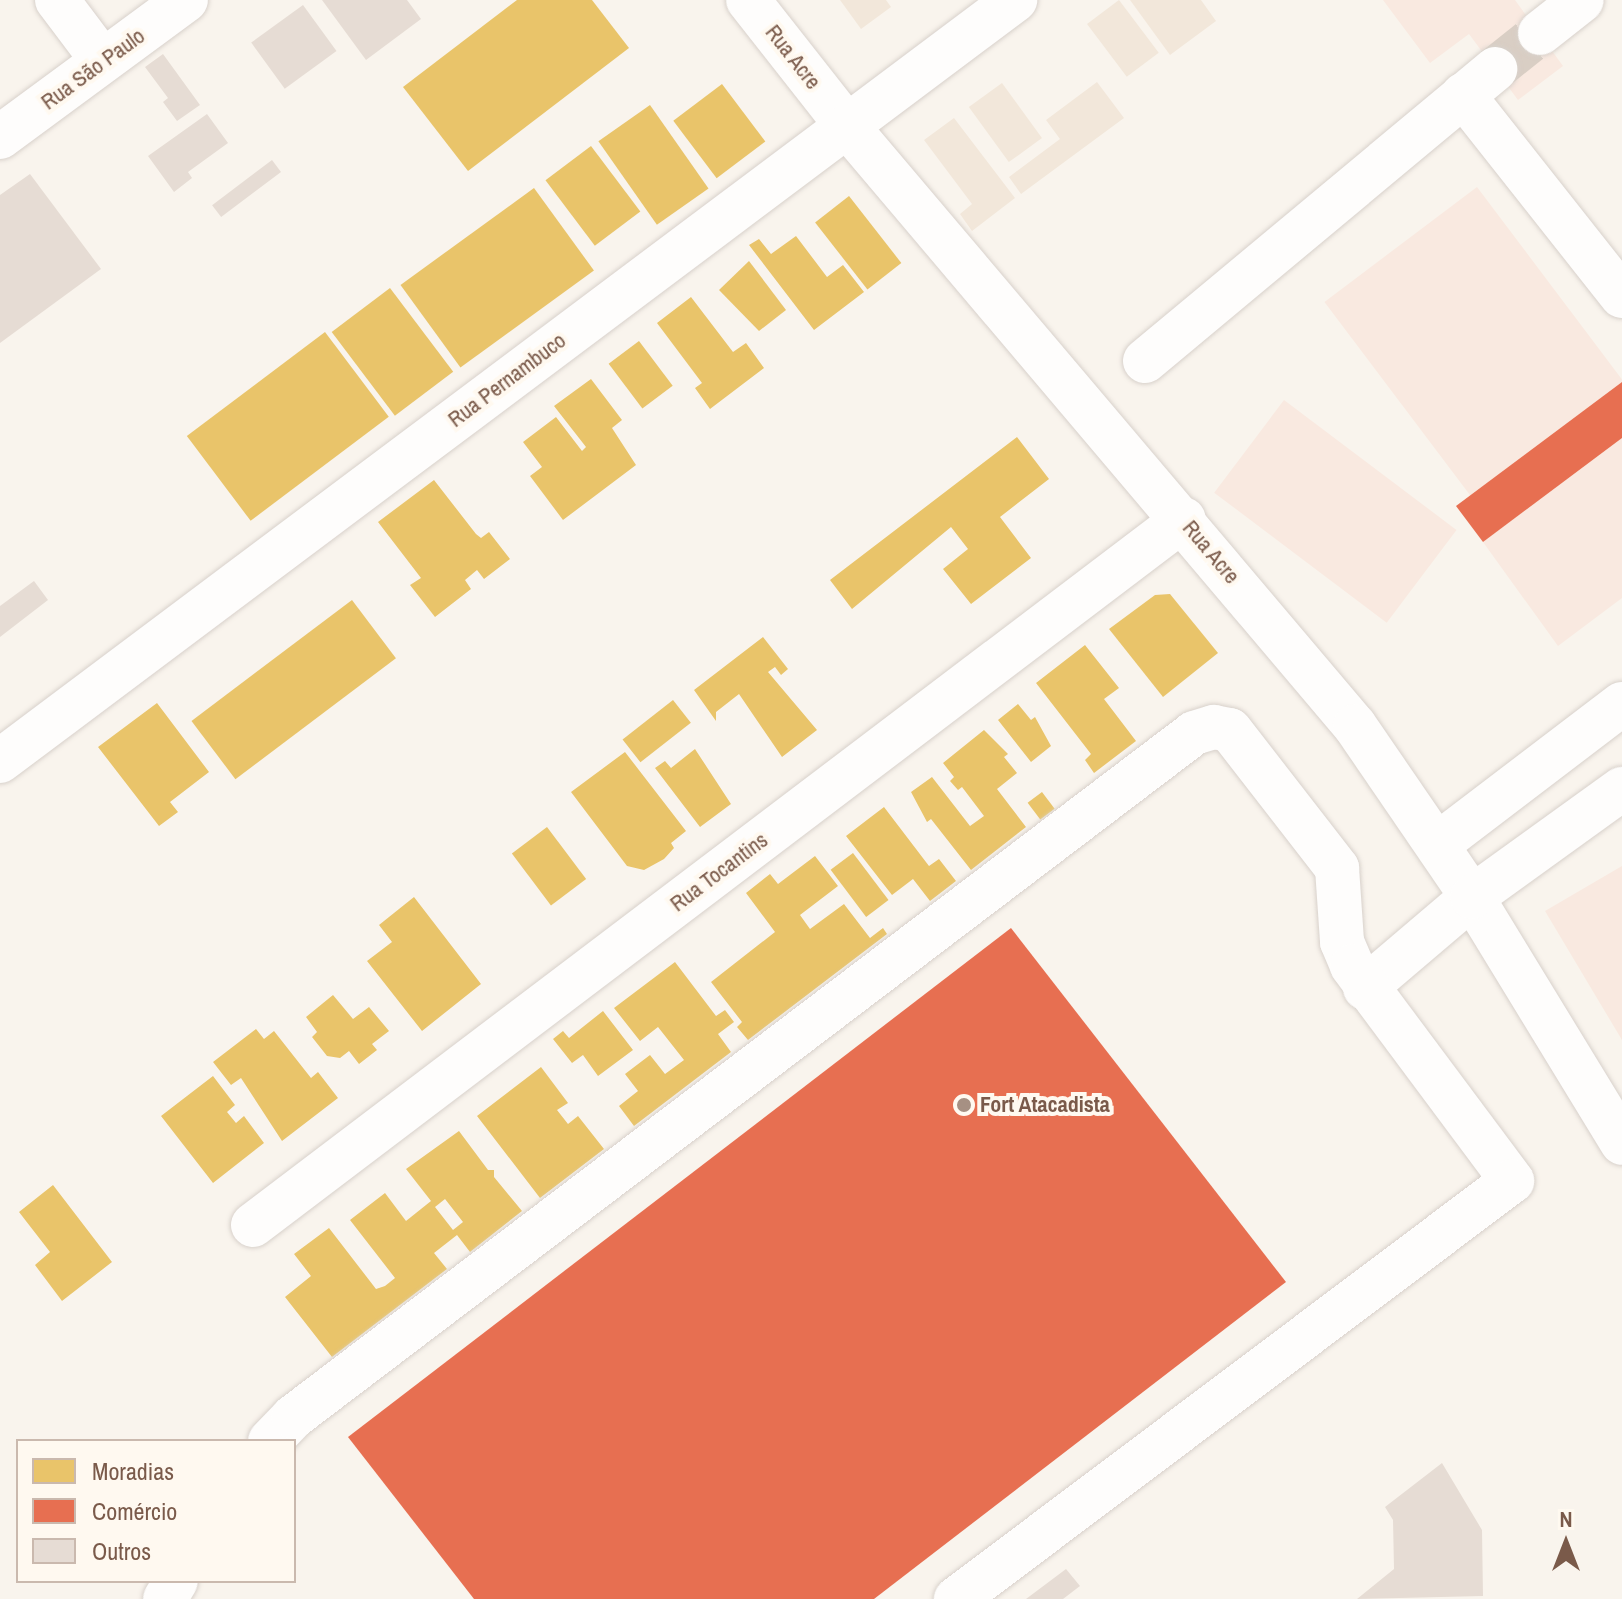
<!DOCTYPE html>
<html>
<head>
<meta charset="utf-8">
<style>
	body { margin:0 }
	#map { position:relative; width:1622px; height:1599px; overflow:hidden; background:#f9f4ed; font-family:"Archivo Narrow",sans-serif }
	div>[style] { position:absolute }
	.residential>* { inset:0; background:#f2e7da; transform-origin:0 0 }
	.commercial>* { inset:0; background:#f9e9e0; transform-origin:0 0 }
	.homes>* { inset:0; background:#e9c46a; transform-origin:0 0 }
	.shops>* { inset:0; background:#e76f51 }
	.building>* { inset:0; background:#e6dcd4; transform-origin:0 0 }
	.minor-tunnel>* { height:44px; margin-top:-22px; transform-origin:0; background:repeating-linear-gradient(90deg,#d9cec4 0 44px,transparent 0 66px) }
	.roads { filter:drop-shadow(0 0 2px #d8d1cb) drop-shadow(0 0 2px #d8d1cb) }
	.minor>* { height:44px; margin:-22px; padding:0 22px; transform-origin:22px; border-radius:22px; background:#fefdfc }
	.dots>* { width:22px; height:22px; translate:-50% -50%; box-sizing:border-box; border:4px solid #fff9f0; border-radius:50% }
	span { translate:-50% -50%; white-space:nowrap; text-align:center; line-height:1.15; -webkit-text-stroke:8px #fff9f0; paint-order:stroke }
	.street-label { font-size:22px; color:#7a5a4a }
	.poi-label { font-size:22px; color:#7a5a4a; font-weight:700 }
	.left { translate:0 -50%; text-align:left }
	.legend { position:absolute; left:16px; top:1439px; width:280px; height:144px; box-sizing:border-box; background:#fff9f0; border:2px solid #cab9ae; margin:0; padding:10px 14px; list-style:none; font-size:24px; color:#7a5a4a }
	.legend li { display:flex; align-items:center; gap:16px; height:40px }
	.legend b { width:40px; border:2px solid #cab9ae }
	.north { position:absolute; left:1526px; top:1503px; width:80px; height:80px; -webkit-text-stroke:6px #fff9f0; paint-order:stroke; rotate:0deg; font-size:22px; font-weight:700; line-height:32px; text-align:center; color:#7a5a4a }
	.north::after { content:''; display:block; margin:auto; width:28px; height:36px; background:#7a5a4a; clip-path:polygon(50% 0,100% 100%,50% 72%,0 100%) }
</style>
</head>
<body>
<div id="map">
	<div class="residential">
		<div style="clip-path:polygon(840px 0,886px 0,891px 7px,861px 29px)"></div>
		<div style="left:1119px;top:0;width:66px;height:40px;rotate:53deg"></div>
		<div style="clip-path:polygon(1130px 0,1201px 0,1216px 21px,1170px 55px)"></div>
		<div style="clip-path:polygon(1097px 82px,1124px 118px,1021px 194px,1009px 177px,1060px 139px,1046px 120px)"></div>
		<div style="left:1002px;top:83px;width:68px;height:41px;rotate:54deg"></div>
		<div style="clip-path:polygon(954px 118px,1015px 198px,972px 231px,960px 214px,972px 204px,924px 140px)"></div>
	</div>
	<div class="commercial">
		<div style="clip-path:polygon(1383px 0,1515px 0,1563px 66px,1518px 100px,1469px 34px,1430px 63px)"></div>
		<div style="left:1477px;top:187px;width:243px;height:191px;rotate:53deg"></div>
		<div style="left:1284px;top:400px;width:216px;height:116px;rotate:37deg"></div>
		<div style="clip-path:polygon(1622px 438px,1622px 598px,1558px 646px,1483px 542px)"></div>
		<div style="clip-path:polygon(1622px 866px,1622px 1040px,1545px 911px)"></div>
	</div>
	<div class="homes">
		<div style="clip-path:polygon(517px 0,592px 0,629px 48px,468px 171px,403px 87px)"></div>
		<div style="left:722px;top:84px;width:72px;height:61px;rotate:53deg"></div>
		<div style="left:650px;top:105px;width:102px;height:63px;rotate:55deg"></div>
		<div style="left:591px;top:146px;width:82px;height:57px;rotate:53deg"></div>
		<div style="left:534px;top:188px;width:102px;height:165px;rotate:54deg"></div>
		<div style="left:849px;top:196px;width:85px;height:43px;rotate:52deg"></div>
		<div style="clip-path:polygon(796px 236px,827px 277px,843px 265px,864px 292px,814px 330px,749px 245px,759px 239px,771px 254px)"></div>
		<div style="clip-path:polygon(749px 261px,786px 310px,759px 331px,719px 290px)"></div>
		<div style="left:390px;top:288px;width:105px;height:73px;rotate:53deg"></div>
		<div style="clip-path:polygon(691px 297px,733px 352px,746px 343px,764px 368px,710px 409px,695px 388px,702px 383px,657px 323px)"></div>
		<div style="left:325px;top:332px;width:106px;height:173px;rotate:53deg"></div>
		<div style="left:639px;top:341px;width:56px;height:38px;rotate:53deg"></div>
		<div style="clip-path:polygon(591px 379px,622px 420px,612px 428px,636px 465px,563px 520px,530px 476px,542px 467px,523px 442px,556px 417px,582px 451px,586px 447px,554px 406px)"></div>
		<div style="clip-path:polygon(1017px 437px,1049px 479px,1000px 517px,1031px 558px,971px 604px,943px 569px,968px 549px,951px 527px,852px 609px,830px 580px)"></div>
		<div style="clip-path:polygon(434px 480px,476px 534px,481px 538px,489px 532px,510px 559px,484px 579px,477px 570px,465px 580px,471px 589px,435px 617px,410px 585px,421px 578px,378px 522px)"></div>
		<div style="clip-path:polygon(1170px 594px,1218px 653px,1163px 697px,1109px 629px,1155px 595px)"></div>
		<div style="left:352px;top:600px;width:73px;height:201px;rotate:53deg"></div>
		<div style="clip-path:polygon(763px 637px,788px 669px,781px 675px,775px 667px,768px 672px,817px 730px,782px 757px,739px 694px,716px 712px,716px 721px,694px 690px)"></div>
		<div style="clip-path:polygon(1085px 645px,1119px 688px,1104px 699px,1136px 741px,1094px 773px,1085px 760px,1091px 754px,1036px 683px)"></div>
		<div style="left:673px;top:700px;width:29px;height:64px;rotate:52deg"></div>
		<div style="clip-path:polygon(157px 703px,209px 772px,170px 802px,178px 812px,159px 826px,98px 747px)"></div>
		<div style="clip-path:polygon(1018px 704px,1031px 720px,1035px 717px,1051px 746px,1031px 762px,998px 720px)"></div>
		<div style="clip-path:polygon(984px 730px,1008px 754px,1004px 757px,1017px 773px,997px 789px,1026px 827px,971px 870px,931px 819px,927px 822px,911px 792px,932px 777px,970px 826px,984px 816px,962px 787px,958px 790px,950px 781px,954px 777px,943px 763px)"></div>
		<div style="clip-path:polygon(695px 749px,731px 804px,700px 827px,655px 768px,665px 761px,671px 768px)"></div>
		<div style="clip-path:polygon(625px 752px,686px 831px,671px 843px,674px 848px,664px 859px,644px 870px,627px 866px,571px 792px)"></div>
		<div style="left:1042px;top:792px;width:21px;height:18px;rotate:53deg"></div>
		<div style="clip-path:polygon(884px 807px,929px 866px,939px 859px,956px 881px,930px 901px,913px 879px,892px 895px,846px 836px)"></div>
		<div style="left:547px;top:827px;width:65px;height:44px;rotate:53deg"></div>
		<div style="left:853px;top:853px;width:59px;height:28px;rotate:53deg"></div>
		<div style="clip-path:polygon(815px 856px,838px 886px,800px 915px,810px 929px,844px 904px,870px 938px,883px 928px,887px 934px,748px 1040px,737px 1027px,742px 1022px,711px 982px,775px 932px,746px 893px,770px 874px,778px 884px)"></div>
		<div style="clip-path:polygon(414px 897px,481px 984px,422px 1031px,367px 961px,392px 942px,379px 925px)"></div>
		<div style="clip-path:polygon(675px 962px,716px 1016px,725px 1010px,734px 1022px,718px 1034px,731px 1052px,634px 1126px,619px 1106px,638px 1091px,625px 1074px,650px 1055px,665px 1074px,684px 1060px,658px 1027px,640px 1041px,614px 1008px)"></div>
		<div style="clip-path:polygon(333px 995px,353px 1019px,369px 1007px,389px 1031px,372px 1044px,377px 1050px,359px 1064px,349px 1051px,340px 1058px,327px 1056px,312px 1037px,317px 1032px,306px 1017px)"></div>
		<div style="clip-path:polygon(603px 1011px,633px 1050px,598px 1076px,583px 1055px,572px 1063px,553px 1039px,563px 1031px,569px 1038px)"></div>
		<div style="clip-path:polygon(256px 1029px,264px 1039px,274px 1031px,311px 1078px,318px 1072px,338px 1098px,282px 1141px,241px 1078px,231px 1085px,213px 1062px)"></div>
		<div style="clip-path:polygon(541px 1067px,568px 1103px,557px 1110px,568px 1124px,578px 1116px,604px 1149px,540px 1198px,477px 1116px)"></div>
		<div style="clip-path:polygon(213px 1076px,235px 1105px,227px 1112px,236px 1123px,244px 1116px,264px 1143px,213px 1183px,161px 1116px)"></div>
		<div style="clip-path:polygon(evenodd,459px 1131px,488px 1170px,494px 1170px,494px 1177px,522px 1211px,470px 1252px,457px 1235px,434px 1253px,447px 1269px,332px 1357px,285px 1297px,311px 1276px,294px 1254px,329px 1228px,376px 1289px,385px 1286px,395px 1278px,350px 1220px,385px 1193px,406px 1221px,431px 1201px,406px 1169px,459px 1131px,445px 1199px,463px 1222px,453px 1230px,435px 1207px,445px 1199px)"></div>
		<div style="clip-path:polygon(53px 1185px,112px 1262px,62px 1301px,35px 1265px,50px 1252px,19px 1212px)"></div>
	</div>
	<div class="shops">
		<div style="clip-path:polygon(1622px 382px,1622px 438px,1483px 542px,1456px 506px)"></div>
		<div style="clip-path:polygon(1011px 928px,1286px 1282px,874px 1599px,474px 1599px,348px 1437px)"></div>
	</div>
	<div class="building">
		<div style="clip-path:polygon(322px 0,407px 0,421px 19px,366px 60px)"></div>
		<div style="left:303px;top:5px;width:57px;height:64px;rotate:54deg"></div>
		<div style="clip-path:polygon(163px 54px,200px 105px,177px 121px,163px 102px,168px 98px,145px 67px)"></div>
		<div style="clip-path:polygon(207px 114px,228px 143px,188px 172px,192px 178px,174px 192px,148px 156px)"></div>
		<div style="left:272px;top:160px;width:15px;height:75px;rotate:53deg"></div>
		<div style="clip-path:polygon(30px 174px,101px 269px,0 343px,0 195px)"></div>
		<div style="clip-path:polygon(34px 581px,48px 600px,0 637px,0 606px)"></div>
		<div style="clip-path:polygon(1442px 1463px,1482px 1530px,1483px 1596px,1357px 1599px,1394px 1569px,1393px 1520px,1385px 1507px)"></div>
		<div style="clip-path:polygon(1066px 1569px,1080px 1586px,1063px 1599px,1026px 1599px)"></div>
	</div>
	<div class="minor-tunnel">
		<div style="left:1495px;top:69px;width:58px;rotate:-38.7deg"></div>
	</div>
	<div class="roads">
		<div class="minor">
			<div style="left:57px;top:0;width:76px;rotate:53deg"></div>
			<div style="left:748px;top:0;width:160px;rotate:51.8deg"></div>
			<div style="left:847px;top:126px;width:786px;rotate:49.75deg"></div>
			<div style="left:1355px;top:726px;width:207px;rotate:55.6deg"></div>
			<div style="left:1472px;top:897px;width:288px;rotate:58.6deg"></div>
			<div style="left:1540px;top:33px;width:53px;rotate:-38.2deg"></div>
			<div style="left:1463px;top:95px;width:256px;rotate:51.7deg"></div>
			<div style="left:0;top:137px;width:231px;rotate:-36.4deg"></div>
			<div style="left:1145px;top:361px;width:456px;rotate:-39.8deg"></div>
			<div style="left:0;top:761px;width:1269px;rotate:-36.86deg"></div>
			<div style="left:1438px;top:844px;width:231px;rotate:-37.3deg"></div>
			<div style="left:1365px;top:988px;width:140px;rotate:-40.4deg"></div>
			<div style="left:1472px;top:897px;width:185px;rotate:-35.8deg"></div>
			<div style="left:253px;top:1225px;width:1168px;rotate:-37.17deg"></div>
			<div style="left:270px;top:1441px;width:33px;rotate:-46deg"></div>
			<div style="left:293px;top:1417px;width:1131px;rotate:-37.2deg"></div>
			<div style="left:1194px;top:733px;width:21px;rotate:-17deg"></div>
			<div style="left:1214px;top:727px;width:16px;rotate:11deg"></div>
			<div style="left:1230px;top:730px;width:175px;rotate:52.2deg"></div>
			<div style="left:1337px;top:868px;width:74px;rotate:86.1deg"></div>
			<div style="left:1342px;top:942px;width:26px;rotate:67deg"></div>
			<div style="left:1352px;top:966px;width:268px;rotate:53.3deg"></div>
			<div style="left:1512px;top:1181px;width:696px;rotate:143.06deg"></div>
			<div style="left:165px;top:1599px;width:21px;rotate:-59deg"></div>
		</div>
	</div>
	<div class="dots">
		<div style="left:964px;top:1105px;background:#a69083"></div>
	</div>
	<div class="street-label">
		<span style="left:793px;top:57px;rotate:52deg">Rua Acre</span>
		<span style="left:93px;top:69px;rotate:-36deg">Rua São Paulo</span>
		<span style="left:507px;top:380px;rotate:-37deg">Rua Pernambuco</span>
		<span style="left:1211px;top:552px;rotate:50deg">Rua Acre</span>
		<span style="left:719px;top:872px;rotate:-37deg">Rua Tocantins</span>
	</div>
	<div class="poi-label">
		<span class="left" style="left:980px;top:1105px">Fort Atacadista</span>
	</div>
	<ul class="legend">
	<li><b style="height:22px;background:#e9c46a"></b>Moradias</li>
	<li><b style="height:22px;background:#e76f51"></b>Comércio</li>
	<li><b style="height:22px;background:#e6dcd4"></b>Outros</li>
	</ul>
	<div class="north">N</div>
</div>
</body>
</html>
